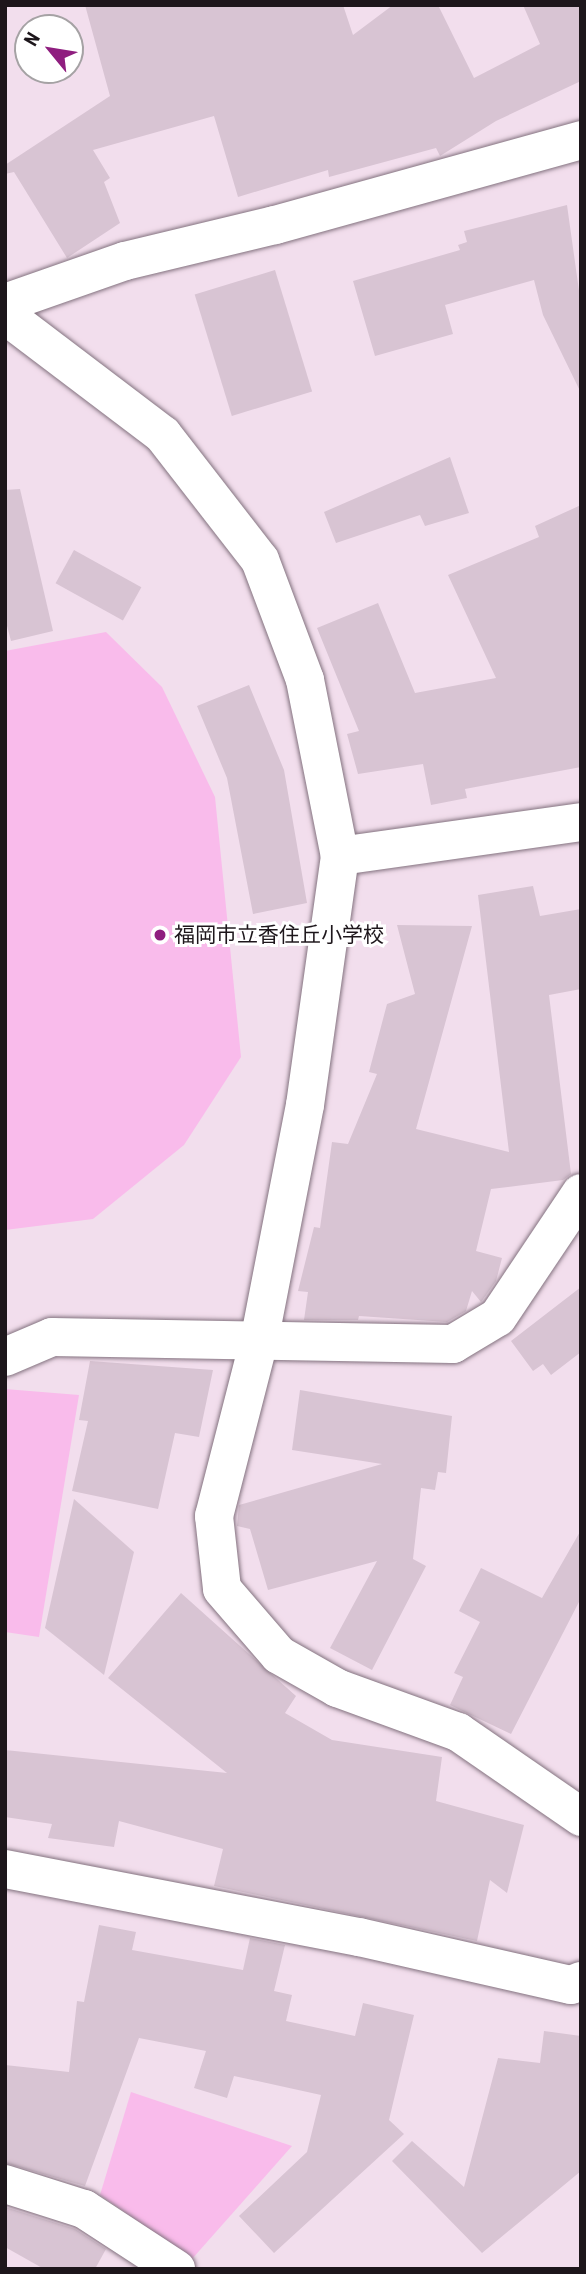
<!DOCTYPE html>
<html>
<head>
<meta charset="utf-8">
<style>
	body { margin:0 }
	#map { position:relative; width:586px; height:2274px; overflow:hidden; background:#f2deed; font-family:"Roboto Condensed","Noto Sans JP",sans-serif }
	div>[style] { position:absolute }
	.green>* { inset:0; background:#f9bbeb }
	.building>* { inset:0; background:#d8c4d3; transform-origin:0 0 }
	.roads { filter:drop-shadow(0 0 2px #83727f) drop-shadow(0 0 2px #83727f) }
	.street>* { height:38px; margin:-19px; padding:0 19px; transform-origin:19px; border-radius:19px; background:#fff }
	.dots>* { width:19px; height:19px; translate:-50% -50%; box-sizing:border-box; border:4px solid #fff; border-radius:50% }
	span { translate:-50% -50%; white-space:nowrap; text-align:center; line-height:1.15; -webkit-text-stroke:6px #fff; paint-order:stroke }
	.poi-label { font-size:21px; color:#1d161b }
	.left { translate:0 -50%; text-align:left }
	.frame { position:absolute; inset:0; border:7px solid #1d161b; pointer-events:none }
	.north { position:absolute; left:14px; top:14px; width:70px; height:70px; box-sizing:border-box; background:#fff; border:2px solid #a5a2a4; border-radius:50%; rotate:300deg; font-size:19px; font-weight:700; line-height:28px; text-align:center; color:#1d161b }
	.north::after { content:''; display:block; margin:auto; width:24px; height:32px; background:#8f1e7f; clip-path:polygon(50% 0,100% 100%,50% 72%,0 100%) }
</style>
</head>
<body>
<div id="map">
	<div class="green">
		<div style="clip-path:polygon(106px 632px,162px 687px,215px 797px,241px 1057px,184px 1145px,93px 1219px,5px 1230px,5px 651px)"></div>
		<div style="clip-path:polygon(5px 1389px,79px 1395px,39px 1637px,5px 1632px)"></div>
		<div style="clip-path:polygon(131px 2092px,292px 2146px,192px 2259px,100px 2195px)"></div>
	</div>
	<div class="building">
		<div style="clip-path:polygon(85px 5px,343px 5px,353px 35px,393px 5px,438px 5px,474px 78px,540px 44px,523px 5px,581px 5px,581px 81px,496px 121px,440px 156px,436px 148px,329px 177px,328px 170px,238px 197px,214px 116px,93px 150px,110px 178px,104px 182px,120px 223px,67px 258px,14px 172px,5px 174px,5px 165px,110px 96px)"></div>
		<div style="clip-path:polygon(567px 205px,581px 305px,581px 393px,543px 315px,534px 280px,445px 305px,453px 334px,375px 356px,353px 281px,460px 250px,458px 245px,467px 242px,464px 231px)"></div>
		<div style="left:275px;top:270px;width:127px;height:84px;rotate:73deg"></div>
		<div style="clip-path:polygon(450px 457px,469px 513px,425px 526px,420px 515px,336px 543px,324px 512px)"></div>
		<div style="clip-path:polygon(20px 489px,53px 631px,11px 641px,5px 618px,5px 490px)"></div>
		<div style="clip-path:polygon(581px 505px,581px 767px,465px 789px,467px 798px,431px 805px,423px 764px,358px 774px,347px 734px,359px 731px,317px 628px,378px 603px,415px 693px,496px 678px,448px 575px,539px 537px,535px 526px)"></div>
		<div style="left:74px;top:550px;width:77px;height:38px;rotate:29deg"></div>
		<div style="clip-path:polygon(249px 685px,284px 770px,307px 903px,253px 914px,227px 778px,197px 706px)"></div>
		<div style="clip-path:polygon(533px 886px,540px 916px,581px 909px,581px 989px,549px 995px,571px 1174px,563px 1180px,491px 1189px,476px 1251px,502px 1258px,496px 1281px,481px 1302px,472px 1291px,466px 1311px,447px 1322px,359px 1316px,358px 1320px,304px 1320px,308px 1292px,298px 1291px,314px 1227px,320px 1228px,332px 1142px,348px 1144px,377px 1074px,369px 1072px,387px 1004px,415px 994px,397px 925px,472px 926px,416px 1129px,509px 1152px,478px 895px)"></div>
		<div style="clip-path:polygon(581px 1287px,581px 1352px,551px 1375px,543px 1364px,533px 1371px,511px 1341px)"></div>
		<div style="clip-path:polygon(90px 1361px,213px 1370px,199px 1437px,175px 1433px,158px 1509px,72px 1491px,88px 1421px,79px 1420px)"></div>
		<div style="clip-path:polygon(300px 1390px,452px 1416px,446px 1473px,438px 1472px,435px 1490px,421px 1488px,413px 1559px,426px 1566px,372px 1670px,330px 1648px,377px 1561px,268px 1590px,250px 1529px,237px 1526px,239px 1505px,382px 1464px,292px 1450px)"></div>
		<div style="clip-path:polygon(74px 1499px,134px 1552px,104px 1675px,45px 1628px)"></div>
		<div style="clip-path:polygon(581px 1530px,581px 1598px,511px 1734px,450px 1705px,463px 1677px,454px 1673px,480px 1622px,459px 1611px,481px 1568px,542px 1598px)"></div>
		<div style="clip-path:polygon(181px 1593px,296px 1696px,285px 1713px,332px 1740px,442px 1757px,436px 1801px,524px 1825px,507px 1893px,490px 1880px,477px 1941px,214px 1886px,223px 1849px,119px 1821px,114px 1847px,48px 1838px,52px 1824px,5px 1817px,5px 1750px,227px 1773px,108px 1678px)"></div>
		<div style="clip-path:polygon(99px 1925px,136px 1932px,132px 1950px,243px 1970px,250px 1938px,285px 1945px,274px 1991px,292px 1995px,286px 2021px,355px 2036px,363px 2003px,414px 2015px,389px 2120px,404px 2134px,274px 2253px,239px 2216px,307px 2152px,321px 2095px,234px 2076px,227px 2098px,194px 2088px,206px 2051px,139px 2038px,85px 2186px,5px 2163px,5px 2065px,69px 2072px,77px 2001px,84px 2002px)"></div>
		<div style="clip-path:polygon(544px 2031px,581px 2036px,581px 2171px,482px 2253px,392px 2161px,412px 2141px,464px 2187px,498px 2058px,540px 2063px)"></div>
		<div style="clip-path:polygon(5px 2207px,75px 2229px,106px 2249px,95px 2269px,44px 2269px,5px 2247px)"></div>
	</div>
	<div class="roads">
		<div class="street">
			<div style="left:5px;top:303px;width:127px;rotate:-19.3deg"></div>
			<div style="left:125px;top:261px;width:154px;rotate:-13.5deg"></div>
			<div style="left:275px;top:225px;width:318px;rotate:-15.5deg"></div>
			<div style="left:5px;top:315px;width:198px;rotate:37.2deg"></div>
			<div style="left:163px;top:435px;width:158px;rotate:52.2deg"></div>
			<div style="left:260px;top:560px;width:128px;rotate:69.4deg"></div>
			<div style="left:305px;top:680px;width:179px;rotate:78.8deg"></div>
			<div style="left:340px;top:856px;width:251px;rotate:98deg"></div>
			<div style="left:305px;top:1105px;width:240px;rotate:101deg"></div>
			<div style="left:259px;top:1341px;width:181px;rotate:104.4deg"></div>
			<div style="left:214px;top:1516px;width:73px;rotate:83.7deg"></div>
			<div style="left:222px;top:1589px;width:87px;rotate:49.2deg"></div>
			<div style="left:279px;top:1655px;width:67px;rotate:29.6deg"></div>
			<div style="left:337px;top:1688px;width:129px;rotate:20deg"></div>
			<div style="left:458px;top:1732px;width:150px;rotate:34.6deg"></div>
			<div style="left:340px;top:856px;width:243px;rotate:-8deg"></div>
			<div style="left:5px;top:1357px;width:51px;rotate:-23.1deg"></div>
			<div style="left:52px;top:1337px;width:401px;rotate:1deg"></div>
			<div style="left:453px;top:1344px;width:52px;rotate:-31deg"></div>
			<div style="left:498px;top:1317px;width:149px;rotate:-56.2deg"></div>
			<div style="left:5px;top:1869px;width:360px;rotate:10.9deg"></div>
			<div style="left:359px;top:1937px;width:217px;rotate:12.8deg"></div>
			<div style="left:571px;top:1985px;width:11px;rotate:-22deg"></div>
			<div style="left:5px;top:2184px;width:83px;rotate:17.6deg"></div>
			<div style="left:84px;top:2209px;width:110px;rotate:33.1deg"></div>
		</div>
	</div>
	<div class="dots">
		<div style="left:160px;top:935px;background:#8f1e7f"></div>
	</div>
	<div class="poi-label">
		<span class="left" style="left:174px;top:935px">福岡市立香住丘小学校</span>
	</div>
	<div class="frame"></div>
	<div class="north">N</div>
</div>
</body>
</html>
